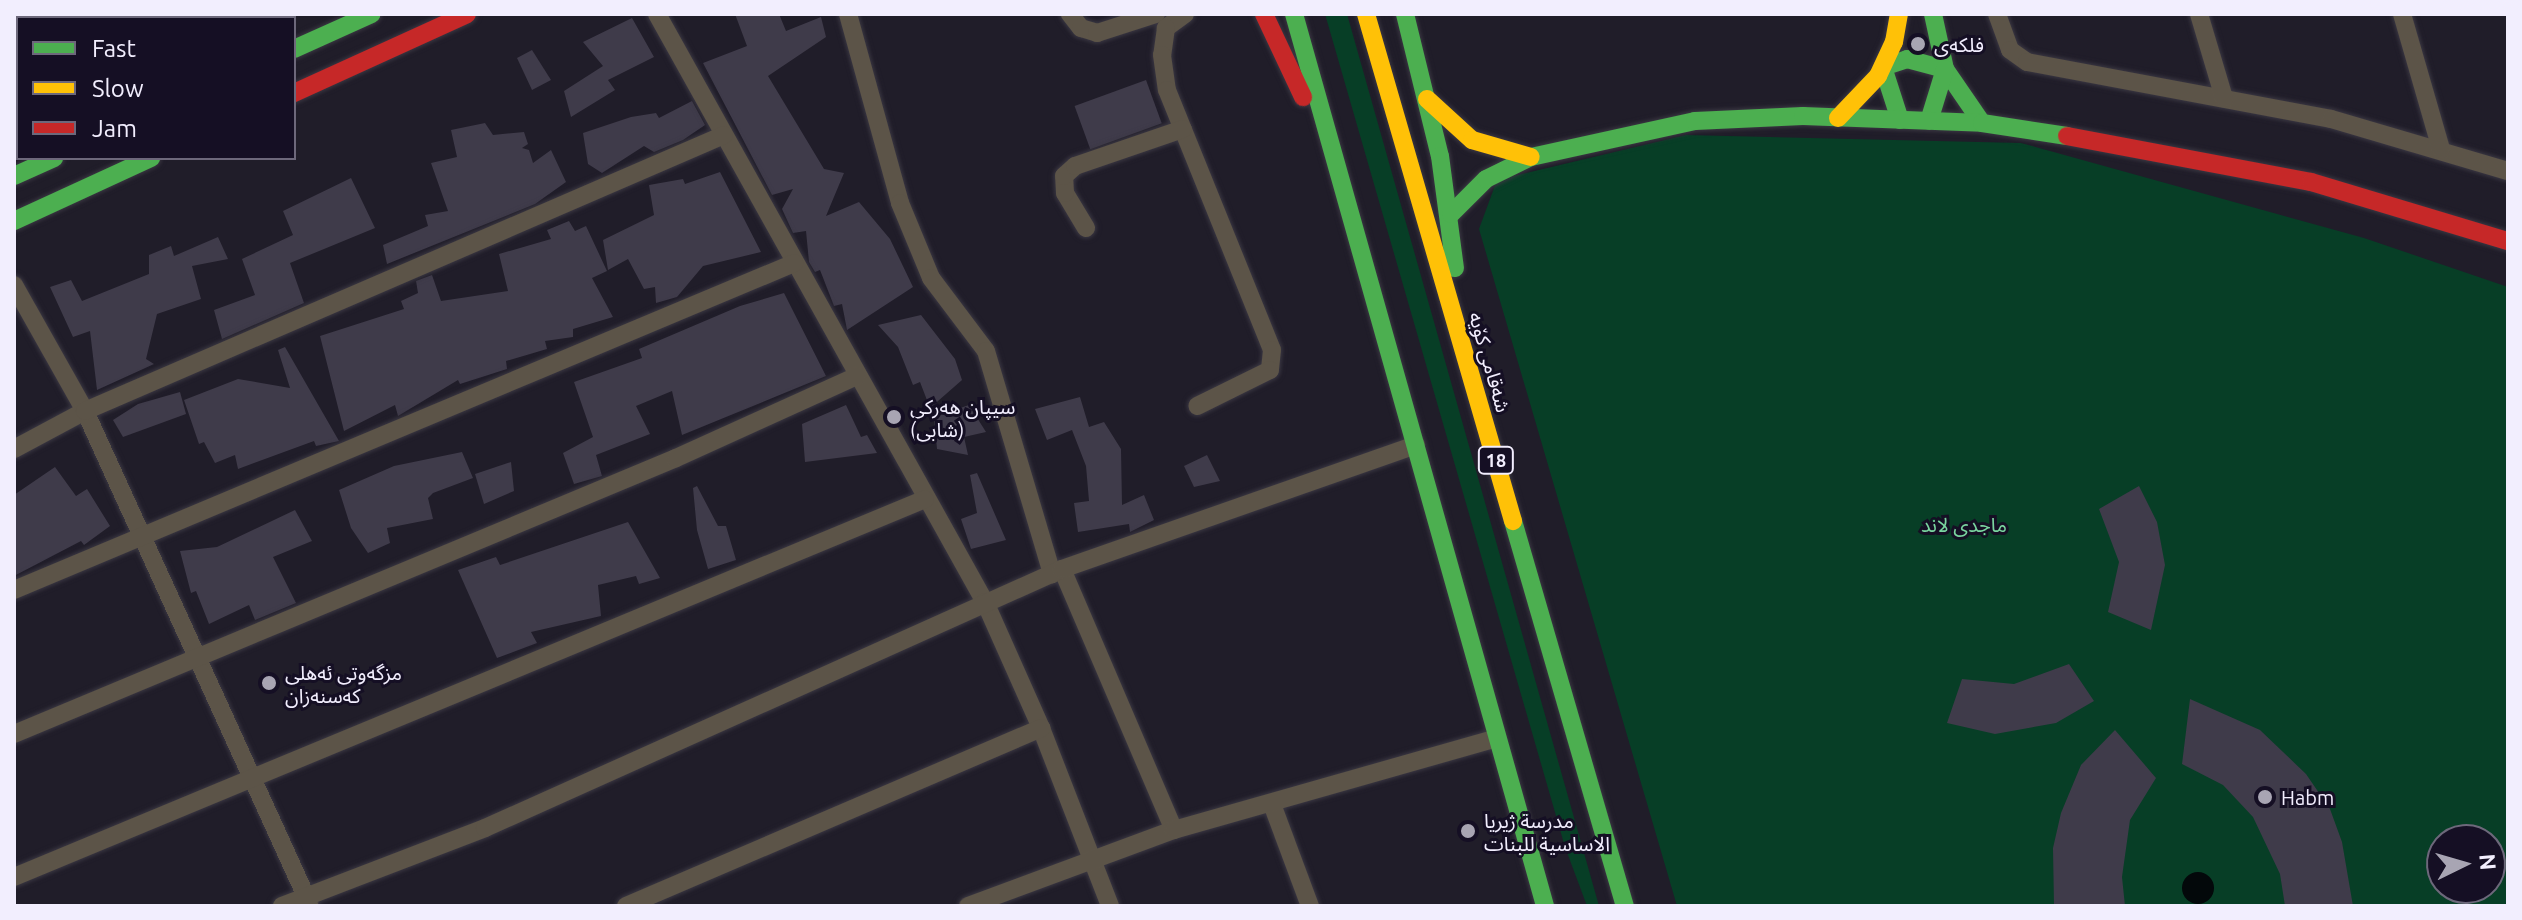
<!DOCTYPE html>
<html>
<head>
<meta charset="utf-8">
<style>
	body { margin:0 }
	#map { position:relative; width:2522px; height:920px; overflow:hidden; background:#201d29; font-family:Ubuntu,"Noto Sans Arabic",sans-serif }
	div>[style] { position:absolute }
	.green>* { inset:0; background:#073e26 }
	.water>* { inset:0; background:#03080a }
	.round { border-radius:50% }
	.building>* { inset:0; background:#3f3b4a; transform-origin:0 0 }
	.roads { filter:drop-shadow(0 0 2px #3a3742) drop-shadow(0 0 2px #3a3742) }
	.street>* { height:18px; margin:-9px; padding:0 9px; transform-origin:9px; border-radius:9px; background:#5c5448 }
	.fast>* { height:18px; margin:-9px; padding:0 9px; transform-origin:9px; border-radius:9px; background:#4caf50 }
	.slow>* { height:18px; margin:-9px; padding:0 9px; transform-origin:9px; border-radius:9px; background:#ffc107 }
	.jam>* { height:18px; margin:-9px; padding:0 9px; transform-origin:9px; border-radius:9px; background:#c62828 }
	.dots>* { width:22px; height:22px; translate:-50% -50%; box-sizing:border-box; border:4px solid #150f24; border-radius:50% }
	span { translate:-50% -50%; white-space:nowrap; text-align:center; line-height:1.15; -webkit-text-stroke:6px #150f24; paint-order:stroke }
	.shield-label span { padding:2px 6px; background:#150f24; border:2px solid; border-radius:6px; -webkit-text-stroke-width:0 }
	.shield-label { font-size:18px; color:#f2eefe; font-weight:700 }
	.poi-label { font-size:20px; color:#f2eefe }
	.left { translate:0 -50%; text-align:left }
	.street-label { font-size:20px; color:#f2eefe }
	.park-label { font-size:20px; color:#7ad6a0 }
	.frame { position:absolute; inset:0; border:16px solid #f2eefe; pointer-events:none }
	.legend { position:absolute; left:16px; top:16px; width:280px; height:144px; box-sizing:border-box; background:#150f24; border:2px solid #6d687b; margin:0; padding:10px 14px; list-style:none; font-size:24px; color:#f2eefe }
	.legend li { display:flex; align-items:center; gap:16px; height:40px }
	.legend b { width:40px; border:2px solid #6d687b }
	.north { position:absolute; left:2426px; top:824px; width:80px; height:80px; box-sizing:border-box; background:#150f24; border:2px solid #6d687b; border-radius:50%; rotate:85deg; font-size:22px; font-weight:700; line-height:32px; text-align:center; color:#f2eefe }
	.north::after { content:''; display:block; margin:auto; width:28px; height:36px; background:#a8a5b3; clip-path:polygon(50% 0,100% 100%,50% 72%,0 100%) }
</style>
</head>
<body>
<div id="map">
	<div class="green">
		<div style="clip-path:polygon(1325px 14px,1347px 14px,1599px 906px,1587px 906px,1565px 847px)"></div>
		<div style="clip-path:polygon(evenodd,1686px 135px,2021px 143px,2364px 238px,2508px 287px,2508px 906px,1677px 906px,1479px 229px,1497px 180px,1686px 135px,2442px 840px,2490px 840px,2490px 888px,2442px 888px,2442px 840px)"></div>
	</div>
	<div class="water">
		<div class="round" style="left:2182px;top:872px;width:32px;height:32px"></div>
	</div>
	<div class="building">
		<div style="clip-path:polygon(735px 14px,779px 14px,786px 31px,821px 17px,826px 37px,768px 76px,824px 169px,844px 173px,826px 216px,859px 202px,890px 239px,913px 287px,847px 330px,842px 304px,834px 306px,820px 270px,815px 272px,809px 262px,806px 231px,793px 233px,782px 209px,793px 189px,772px 195px,703px 63px,747px 46px)"></div>
		<div style="clip-path:polygon(632px 18px,654px 57px,608px 80px,615px 90px,571px 117px,564px 91px,603px 66px,583px 42px)"></div>
		<div style="clip-path:polygon(532px 50px,551px 80px,532px 90px,517px 58px)"></div>
		<div style="left:1146px;top:80px;width:46px;height:76px;rotate:70deg"></div>
		<div style="clip-path:polygon(692px 101px,705px 125px,683px 140px,654px 152px,644px 146px,602px 173px,588px 164px,583px 133px,631px 117px,656px 113px,659px 118px)"></div>
		<div style="clip-path:polygon(485px 123px,493px 135px,524px 132px,528px 144px,522px 148px,529px 150px,533px 163px,551px 150px,566px 182px,535px 204px,387px 264px,383px 245px,428px 226px,425px 215px,448px 211px,431px 163px,457px 157px,451px 130px)"></div>
		<div style="clip-path:polygon(720px 172px,761px 252px,703px 266px,677px 297px,656px 303px,655px 287px,644px 289px,628px 259px,608px 270px,603px 240px,654px 215px,649px 185px,683px 179px,685px 184px)"></div>
		<div style="clip-path:polygon(351px 178px,375px 228px,290px 263px,304px 303px,222px 339px,214px 310px,255px 295px,242px 259px,293px 235px,283px 211px)"></div>
		<div style="clip-path:polygon(569px 221px,575px 231px,586px 226px,607px 271px,592px 278px,613px 317px,573px 329px,573px 337px,545px 341px,547px 349px,506px 361px,507px 369px,460px 384px,458px 380px,398px 416px,395px 405px,344px 431px,320px 336px,404px 309px,401px 301px,418px 293px,416px 281px,432px 275px,441px 301px,508px 291px,499px 254px,551px 239px,547px 230px)"></div>
		<div style="clip-path:polygon(218px 237px,228px 259px,192px 266px,201px 299px,157px 314px,146px 359px,154px 364px,97px 390px,90px 331px,73px 337px,50px 287px,71px 280px,82px 301px,149px 274px,149px 255px,171px 246px,174px 256px)"></div>
		<div style="clip-path:polygon(784px 293px,826px 376px,682px 435px,672px 391px,636px 406px,650px 434px,596px 455px,602px 476px,574px 484px,563px 453px,593px 437px,574px 382px,642px 358px,639px 349px,740px 306px)"></div>
		<div style="clip-path:polygon(921px 315px,955px 359px,962px 380px,930px 408px,920px 382px,913px 385px,898px 347px,878px 325px)"></div>
		<div style="clip-path:polygon(285px 347px,339px 441px,316px 446px,314px 441px,238px 469px,235px 455px,215px 463px,204px 442px,199px 444px,184px 400px,238px 379px,290px 388px,278px 350px)"></div>
		<div style="clip-path:polygon(180px 392px,186px 414px,123px 437px,113px 420px,138px 404px)"></div>
		<div style="clip-path:polygon(1080px 397px,1089px 427px,1104px 422px,1121px 449px,1122px 505px,1144px 495px,1154px 520px,1130px 532px,1129px 524px,1078px 532px,1074px 503px,1089px 501px,1086px 466px,1072px 430px,1047px 440px,1035px 409px)"></div>
		<div style="clip-path:polygon(846px 405px,861px 437px,867px 435px,877px 453px,805px 462px,802px 424px)"></div>
		<div style="clip-path:polygon(969px 405px,986px 432px,964px 437px,968px 455px,937px 449px,934px 417px)"></div>
		<div style="clip-path:polygon(462px 452px,473px 478px,433px 493px,428px 498px,433px 519px,387px 528px,390px 543px,368px 553px,351px 528px,339px 490px,394px 466px)"></div>
		<div style="clip-path:polygon(1207px 455px,1220px 481px,1194px 487px,1184px 466px)"></div>
		<div style="clip-path:polygon(511px 462px,514px 491px,484px 504px,475px 474px)"></div>
		<div style="clip-path:polygon(55px 467px,76px 496px,87px 489px,110px 526px,84px 545px,81px 541px,14px 576px,14px 495px)"></div>
		<div style="clip-path:polygon(977px 473px,1006px 540px,971px 549px,961px 519px,977px 513px,970px 475px)"></div>
		<div style="clip-path:polygon(697px 486px,718px 526px,726px 526px,736px 560px,708px 569px,697px 530px,693px 488px)"></div>
		<div style="clip-path:polygon(2139px 486px,2157px 522px,2165px 565px,2151px 630px,2108px 612px,2119px 562px,2099px 509px)"></div>
		<div style="clip-path:polygon(295px 510px,312px 541px,273px 557px,296px 603px,255px 620px,249px 605px,209px 624px,196px 591px,191px 593px,180px 551px,217px 547px)"></div>
		<div style="clip-path:polygon(628px 522px,660px 578px,639px 584px,636px 576px,598px 585px,601px 616px,531px 632px,537px 643px,497px 658px,458px 570px,496px 557px,500px 565px)"></div>
		<div style="clip-path:polygon(2069px 664px,2094px 701px,2056px 723px,1995px 734px,1947px 723px,1962px 679px,2014px 684px)"></div>
		<div style="clip-path:polygon(2190px 699px,2260px 730px,2306px 774px,2330px 809px,2342px 842px,2353px 906px,2285px 906px,2280px 874px,2253px 817px,2223px 785px,2182px 764px)"></div>
		<div style="clip-path:polygon(2115px 730px,2156px 778px,2130px 820px,2122px 877px,2125px 906px,2054px 906px,2053px 848px,2061px 813px,2081px 765px)"></div>
	</div>
	<div class="roads">
		<div class="street">
			<div style="left:36px;top:14px;width:4px;rotate:63deg"></div>
			<div style="left:201px;top:14px;width:4px;rotate:63deg"></div>
			<div style="left:657px;top:14px;width:673px;rotate:60.85deg"></div>
			<div style="left:985px;top:602px;width:138px;rotate:66deg"></div>
			<div style="left:1041px;top:728px;width:191px;rotate:68.8deg"></div>
			<div style="left:848px;top:14px;width:196px;rotate:74.6deg"></div>
			<div style="left:900px;top:203px;width:81px;rotate:67.5deg"></div>
			<div style="left:931px;top:278px;width:91px;rotate:53deg"></div>
			<div style="left:986px;top:351px;width:233px;rotate:73.5deg"></div>
			<div style="left:1070px;top:14px;width:18px;rotate:52deg"></div>
			<div style="left:1081px;top:28px;width:17px;rotate:17deg"></div>
			<div style="left:1097px;top:33px;width:62px;rotate:-17.9deg"></div>
			<div style="left:1185px;top:14px;width:24px;rotate:144deg"></div>
			<div style="left:1166px;top:28px;width:27px;rotate:98deg"></div>
			<div style="left:1162px;top:55px;width:35px;rotate:82deg"></div>
			<div style="left:1167px;top:90px;width:280px;rotate:68deg"></div>
			<div style="left:1272px;top:350px;width:20px;rotate:96deg"></div>
			<div style="left:1270px;top:370px;width:81px;rotate:153.7deg"></div>
			<div style="left:1997px;top:14px;width:38px;rotate:70deg"></div>
			<div style="left:2010px;top:50px;width:21px;rotate:35deg"></div>
			<div style="left:2027px;top:62px;width:309px;rotate:10.6deg"></div>
			<div style="left:2331px;top:119px;width:184px;rotate:16.4deg"></div>
			<div style="left:2199px;top:14px;width:88px;rotate:73.4deg"></div>
			<div style="left:2402px;top:14px;width:141px;rotate:73.9deg"></div>
			<div style="left:1086px;top:228px;width:41px;rotate:-121deg"></div>
			<div style="left:1065px;top:193px;width:17px;rotate:-93deg"></div>
			<div style="left:1064px;top:176px;width:15px;rotate:-42deg"></div>
			<div style="left:1075px;top:166px;width:114px;rotate:-18.9deg"></div>
			<div style="left:14px;top:285px;width:145px;rotate:60.6deg"></div>
			<div style="left:85px;top:411px;width:541px;rotate:65.52deg"></div>
			<div style="left:14px;top:449px;width:81px;rotate:-28.2deg"></div>
			<div style="left:85px;top:411px;width:696px;rotate:-23.36deg"></div>
			<div style="left:1062px;top:569px;width:284px;rotate:66.8deg"></div>
			<div style="left:14px;top:590px;width:846px;rotate:-22.74deg"></div>
			<div style="left:14px;top:734px;width:717px;rotate:-22.63deg"></div>
			<div style="left:676px;top:458px;width:199px;rotate:-24.4deg"></div>
			<div style="left:1272px;top:804px;width:109px;rotate:69.6deg"></div>
			<div style="left:14px;top:877px;width:986px;rotate:-22.53deg"></div>
			<div style="left:282px;top:906px;width:217px;rotate:-21deg"></div>
			<div style="left:485px;top:828px;width:632px;rotate:-24.17deg"></div>
			<div style="left:1062px;top:569px;width:375px;rotate:-19.3deg"></div>
			<div style="left:626px;top:906px;width:452px;rotate:-23.2deg"></div>
			<div style="left:968px;top:906px;width:220px;rotate:-20.3deg"></div>
			<div style="left:1174px;top:830px;width:333px;rotate:-15.9deg"></div>
		</div>
		<div class="fast">
			<div style="left:1294px;top:14px;width:927px;rotate:74.28deg"></div>
			<div style="left:1405px;top:14px;width:146px;rotate:76.2deg"></div>
			<div style="left:1440px;top:156px;width:113px;rotate:82.4deg"></div>
			<div style="left:1933px;top:14px;width:56px;rotate:77.7deg"></div>
			<div style="left:1945px;top:69px;width:65px;rotate:55.6deg"></div>
			<div style="left:294px;top:49px;width:85px;rotate:-24.2deg"></div>
			<div style="left:1900px;top:120px;width:56px;rotate:-107.8deg"></div>
			<div style="left:1883px;top:67px;width:25px;rotate:-18deg"></div>
			<div style="left:1907px;top:59px;width:39px;rotate:15deg"></div>
			<div style="left:1945px;top:69px;width:54px;rotate:107.1deg"></div>
			<div style="left:14px;top:176px;width:44px;rotate:-24.2deg"></div>
			<div style="left:1451px;top:214px;width:49px;rotate:-45deg"></div>
			<div style="left:1486px;top:179px;width:50px;rotate:-26.1deg"></div>
			<div style="left:1531px;top:157px;width:168px;rotate:-12.4deg"></div>
			<div style="left:1695px;top:121px;width:108px;rotate:-2.7deg"></div>
			<div style="left:1803px;top:116px;width:179px;rotate:2.2deg"></div>
			<div style="left:1982px;top:123px;width:86px;rotate:8.7deg"></div>
			<div style="left:14px;top:221px;width:151px;rotate:-24.7deg"></div>
			<div style="left:1513px;top:521px;width:401px;rotate:73.8deg"></div>
		</div>
		<div class="slow">
			<div style="left:1366px;top:14px;width:528px;rotate:73.83deg"></div>
			<div style="left:1427px;top:99px;width:61px;rotate:42.3deg"></div>
			<div style="left:1472px;top:140px;width:61px;rotate:16.1deg"></div>
			<div style="left:1838px;top:118px;width:58px;rotate:-46.4deg"></div>
			<div style="left:1878px;top:76px;width:38px;rotate:-65deg"></div>
			<div style="left:1894px;top:42px;width:28px;rotate:-80deg"></div>
		</div>
		<div class="jam">
			<div style="left:1264px;top:14px;width:92px;rotate:64.8deg"></div>
			<div style="left:294px;top:93px;width:190px;rotate:-24.5deg"></div>
			<div style="left:2067px;top:136px;width:248px;rotate:10.7deg"></div>
			<div style="left:2311px;top:182px;width:206px;rotate:16.7deg"></div>
		</div>
	</div>
	<div class="dots">
		<div style="left:1918px;top:44px;background:#a8a5b3"></div>
		<div style="left:894px;top:417px;background:#a8a5b3"></div>
		<div style="left:269px;top:683px;background:#a8a5b3"></div>
		<div style="left:2265px;top:797px;background:#a8a5b3"></div>
		<div style="left:1468px;top:831px;background:#a8a5b3"></div>
	</div>
	<div class="shield-label">
		<span style="left:1496px;top:460px">18</span>
	</div>
	<div class="poi-label">
		<span class="left" style="left:1934px;top:44px">فلکەی</span>
		<span class="left" style="left:910px;top:418px">سیپان هەرکی<br>(شابی)</span>
		<span class="left" style="left:285px;top:684px">مزگەوتی ئەهلی<br>کەسنەزان</span>
		<span class="left" style="left:2281px;top:797px">Habm</span>
		<span class="left" style="left:1484px;top:832px">مدرسة ژيريا<br>الاساسية للبنات</span>
	</div>
	<div class="street-label">
		<span style="left:1490px;top:362px;rotate:74deg">شەقامی کۆیە</span>
	</div>
	<div class="park-label">
		<span style="left:1964px;top:524px">ماجدی لاند</span>
	</div>
	<div class="frame"></div>
	<ul class="legend">
	<li><b style="height:10px;background:#4caf50"></b>Fast</li>
	<li><b style="height:10px;background:#ffc107"></b>Slow</li>
	<li><b style="height:10px;background:#c62828"></b>Jam</li>
	</ul>
	<div class="north">N</div>
</div>
</body>
</html>
